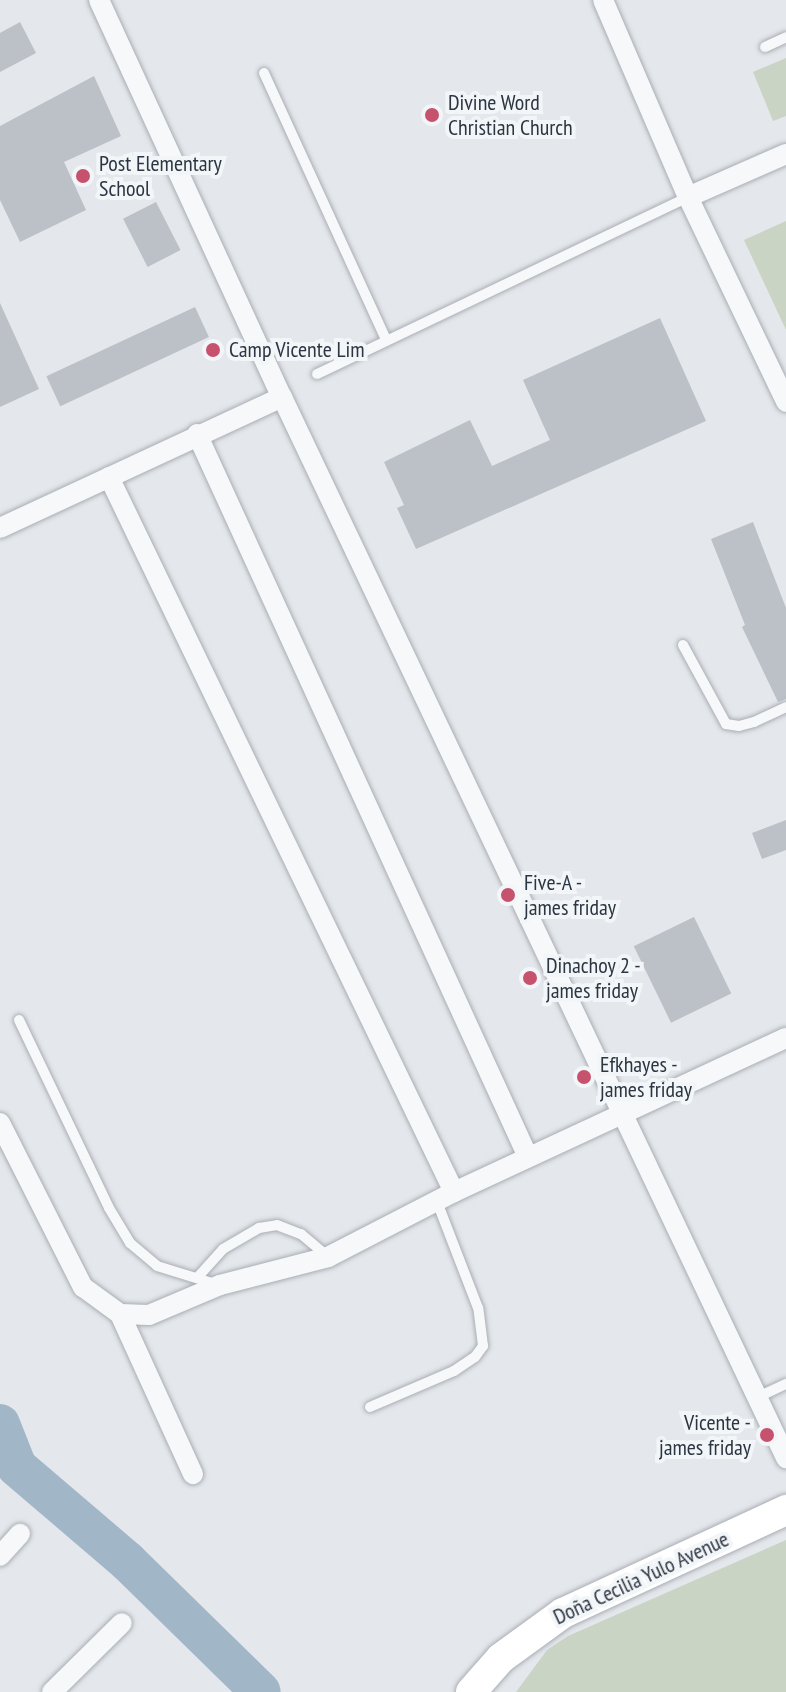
<!DOCTYPE html>
<html>
<head>
<meta charset="utf-8">
<style>
	body { margin:0 }
	#map { position:relative; width:786px; height:1692px; overflow:hidden; background:#e4e7eb; font-family:"PT Sans Narrow",sans-serif }
	div>[style] { position:absolute }
	.green>* { inset:0; background:#cad4c5 }
	.river>* { height:40px; margin:-20px; padding:0 20px; transform-origin:20px; border-radius:20px; background:#a1b7c8 }
	.building>* { inset:0; background:#bbc1c7; transform-origin:0 0 }
	.roads { filter:drop-shadow(0 0 2px #a9aeb5) drop-shadow(0 0 2px #a9aeb5) }
	.lane>* { height:10px; margin:-5px; padding:0 5px; transform-origin:5px; border-radius:5px; background:#f6f8f9 }
	.street>* { height:20px; margin:-10px; padding:0 10px; transform-origin:10px; border-radius:10px; background:#f6f8f9 }
	.secondary>* { height:30px; margin:-15px; padding:0 15px; transform-origin:15px; border-radius:15px; background:#fff }
	.dots>* { width:22px; height:22px; translate:-50% -50%; box-sizing:border-box; border:4px solid #f3f6f8; border-radius:50% }
	span { translate:-50% -50%; white-space:nowrap; text-align:center; line-height:1.15; -webkit-text-stroke:8px #f3f6f8; paint-order:stroke }
	.poi-label { font-size:22px; color:#2c3642 }
	.left { translate:0 -50%; text-align:left }
	.right { translate:-100% -50%; text-align:right }
	.street-label { font-size:22px; color:#2c3642 }
</style>
</head>
<body>
<div id="map">
	<div class="green">
		<div style="clip-path:polygon(786px 58px,786px 116px,773px 121px,753px 72px)"></div>
		<div style="clip-path:polygon(786px 221px,786px 330px,744px 240px)"></div>
		<div style="clip-path:polygon(786px 1540px,786px 1692px,516px 1692px,547px 1650px,568px 1636px)"></div>
	</div>
	<div class="river">
		<div style="left:0;top:1424px;width:46px;rotate:68.4deg"></div>
		<div style="left:17px;top:1467px;width:145px;rotate:40.5deg"></div>
		<div style="left:127px;top:1561px;width:187px;rotate:44.4deg"></div>
	</div>
	<div class="building">
		<div style="clip-path:polygon(20px 22px,36px 53px,0 72px,0 33px)"></div>
		<div style="clip-path:polygon(94px 76px,121px 136px,64px 162px,86px 210px,20px 242px,0 200px,0 126px)"></div>
		<div style="left:156px;top:202px;width:54px;height:37px;rotate:63deg"></div>
		<div style="clip-path:polygon(0 303px,39px 389px,0 407px)"></div>
		<div style="left:195px;top:307px;width:33px;height:164px;rotate:65deg"></div>
		<div style="clip-path:polygon(660px 318px,706px 421px,416px 549px,397px 508px,404px 505px,384px 462px,470px 420px,492px 466px,550px 440px,523px 380px)"></div>
		<div style="clip-path:polygon(753px 522px,786px 608px,786px 699px,778px 702px,742px 627px,745px 625px,711px 539px)"></div>
		<div style="clip-path:polygon(786px 820px,786px 850px,762px 859px,752px 833px)"></div>
		<div style="left:694px;top:917px;width:85px;height:67px;rotate:64deg"></div>
	</div>
	<div class="roads">
		<div class="lane">
			<div style="left:765px;top:47px;width:23px;rotate:-25deg"></div>
			<div style="left:264px;top:73px;width:294px;rotate:65.4deg"></div>
			<div style="left:317px;top:374px;width:411px;rotate:-25.5deg"></div>
			<div style="left:683px;top:645px;width:90px;rotate:61.4deg"></div>
			<div style="left:726px;top:724px;width:13px;rotate:9deg"></div>
			<div style="left:739px;top:726px;width:16px;rotate:-15deg"></div>
			<div style="left:754px;top:722px;width:35px;rotate:-25deg"></div>
			<div style="left:19px;top:1020px;width:208px;rotate:64.4deg"></div>
			<div style="left:109px;top:1208px;width:41px;rotate:59deg"></div>
			<div style="left:130px;top:1243px;width:35px;rotate:40deg"></div>
			<div style="left:157px;top:1266px;width:61px;rotate:17.2deg"></div>
			<div style="left:197px;top:1278px;width:39px;rotate:-48deg"></div>
			<div style="left:223px;top:1249px;width:42px;rotate:-30.3deg"></div>
			<div style="left:259px;top:1228px;width:18px;rotate:-9deg"></div>
			<div style="left:277px;top:1225px;width:26px;rotate:21deg"></div>
			<div style="left:301px;top:1234px;width:35px;rotate:40deg"></div>
			<div style="left:758px;top:1397px;width:31px;rotate:-25deg"></div>
			<div style="left:370px;top:1407px;width:91px;rotate:-23.2deg"></div>
			<div style="left:454px;top:1371px;width:25px;rotate:-34deg"></div>
			<div style="left:475px;top:1357px;width:14px;rotate:-54deg"></div>
			<div style="left:483px;top:1346px;width:38px;rotate:-97deg"></div>
			<div style="left:478px;top:1308px;width:114px;rotate:-111.1deg"></div>
		</div>
		<div class="street">
			<div style="left:99px;top:0;width:437px;rotate:65.3deg"></div>
			<div style="left:282px;top:397px;width:1175px;rotate:64.59deg"></div>
			<div style="left:603px;top:0;width:215px;rotate:66.7deg"></div>
			<div style="left:688px;top:197px;width:227px;rotate:64.4deg"></div>
			<div style="left:688px;top:197px;width:107px;rotate:-23.7deg"></div>
			<div style="left:197px;top:434px;width:795px;rotate:65.4deg"></div>
			<div style="left:109px;top:477px;width:794px;rotate:64.24deg"></div>
			<div style="left:0;top:528px;width:311px;rotate:-24.9deg"></div>
			<div style="left:0;top:1123px;width:184px;rotate:63.2deg"></div>
			<div style="left:83px;top:1287px;width:46px;rotate:36.1deg"></div>
			<div style="left:120px;top:1314px;width:176px;rotate:65.5deg"></div>
			<div style="left:120px;top:1314px;width:29px;rotate:2deg"></div>
			<div style="left:149px;top:1315px;width:77px;rotate:-22.9deg"></div>
			<div style="left:220px;top:1285px;width:112px;rotate:-14.5deg"></div>
			<div style="left:328px;top:1257px;width:142px;rotate:-27.3deg"></div>
			<div style="left:454px;top:1192px;width:366px;rotate:-24.9deg"></div>
			<div style="left:0;top:1556px;width:30px;rotate:-48deg"></div>
			<div style="left:52px;top:1692px;width:98px;rotate:-44.6deg"></div>
		</div>
		<div class="secondary">
			<div style="left:471px;top:1692px;width:45px;rotate:-48.6deg"></div>
			<div style="left:501px;top:1658px;width:77px;rotate:-36deg"></div>
			<div style="left:563px;top:1613px;width:246px;rotate:-24.8deg"></div>
		</div>
	</div>
	<div class="dots">
		<div style="left:432px;top:115px;background:#c6526d"></div>
		<div style="left:83px;top:176px;background:#c6526d"></div>
		<div style="left:213px;top:350px;background:#c6526d"></div>
		<div style="left:508px;top:895px;background:#c6526d"></div>
		<div style="left:530px;top:978px;background:#c6526d"></div>
		<div style="left:584px;top:1077px;background:#c6526d"></div>
		<div style="left:767px;top:1435px;background:#c6526d"></div>
	</div>
	<div class="poi-label">
		<span class="left" style="left:448px;top:115px">Divine Word<br>Christian Church</span>
		<span class="left" style="left:99px;top:176px">Post Elementary<br>School</span>
		<span class="left" style="left:229px;top:350px">Camp Vicente Lim</span>
		<span class="left" style="left:524px;top:895px">Five-A -<br>james friday</span>
		<span class="left" style="left:546px;top:978px">Dinachoy 2 -<br>james friday</span>
		<span class="left" style="left:600px;top:1077px">Efkhayes -<br>james friday</span>
		<span class="right" style="left:751px;top:1435px">Vicente -<br>james friday</span>
	</div>
	<div class="street-label">
		<span style="left:641px;top:1578px;rotate:-25deg">Doña Cecilia Yulo Avenue</span>
	</div>
</div>
</body>
</html>
